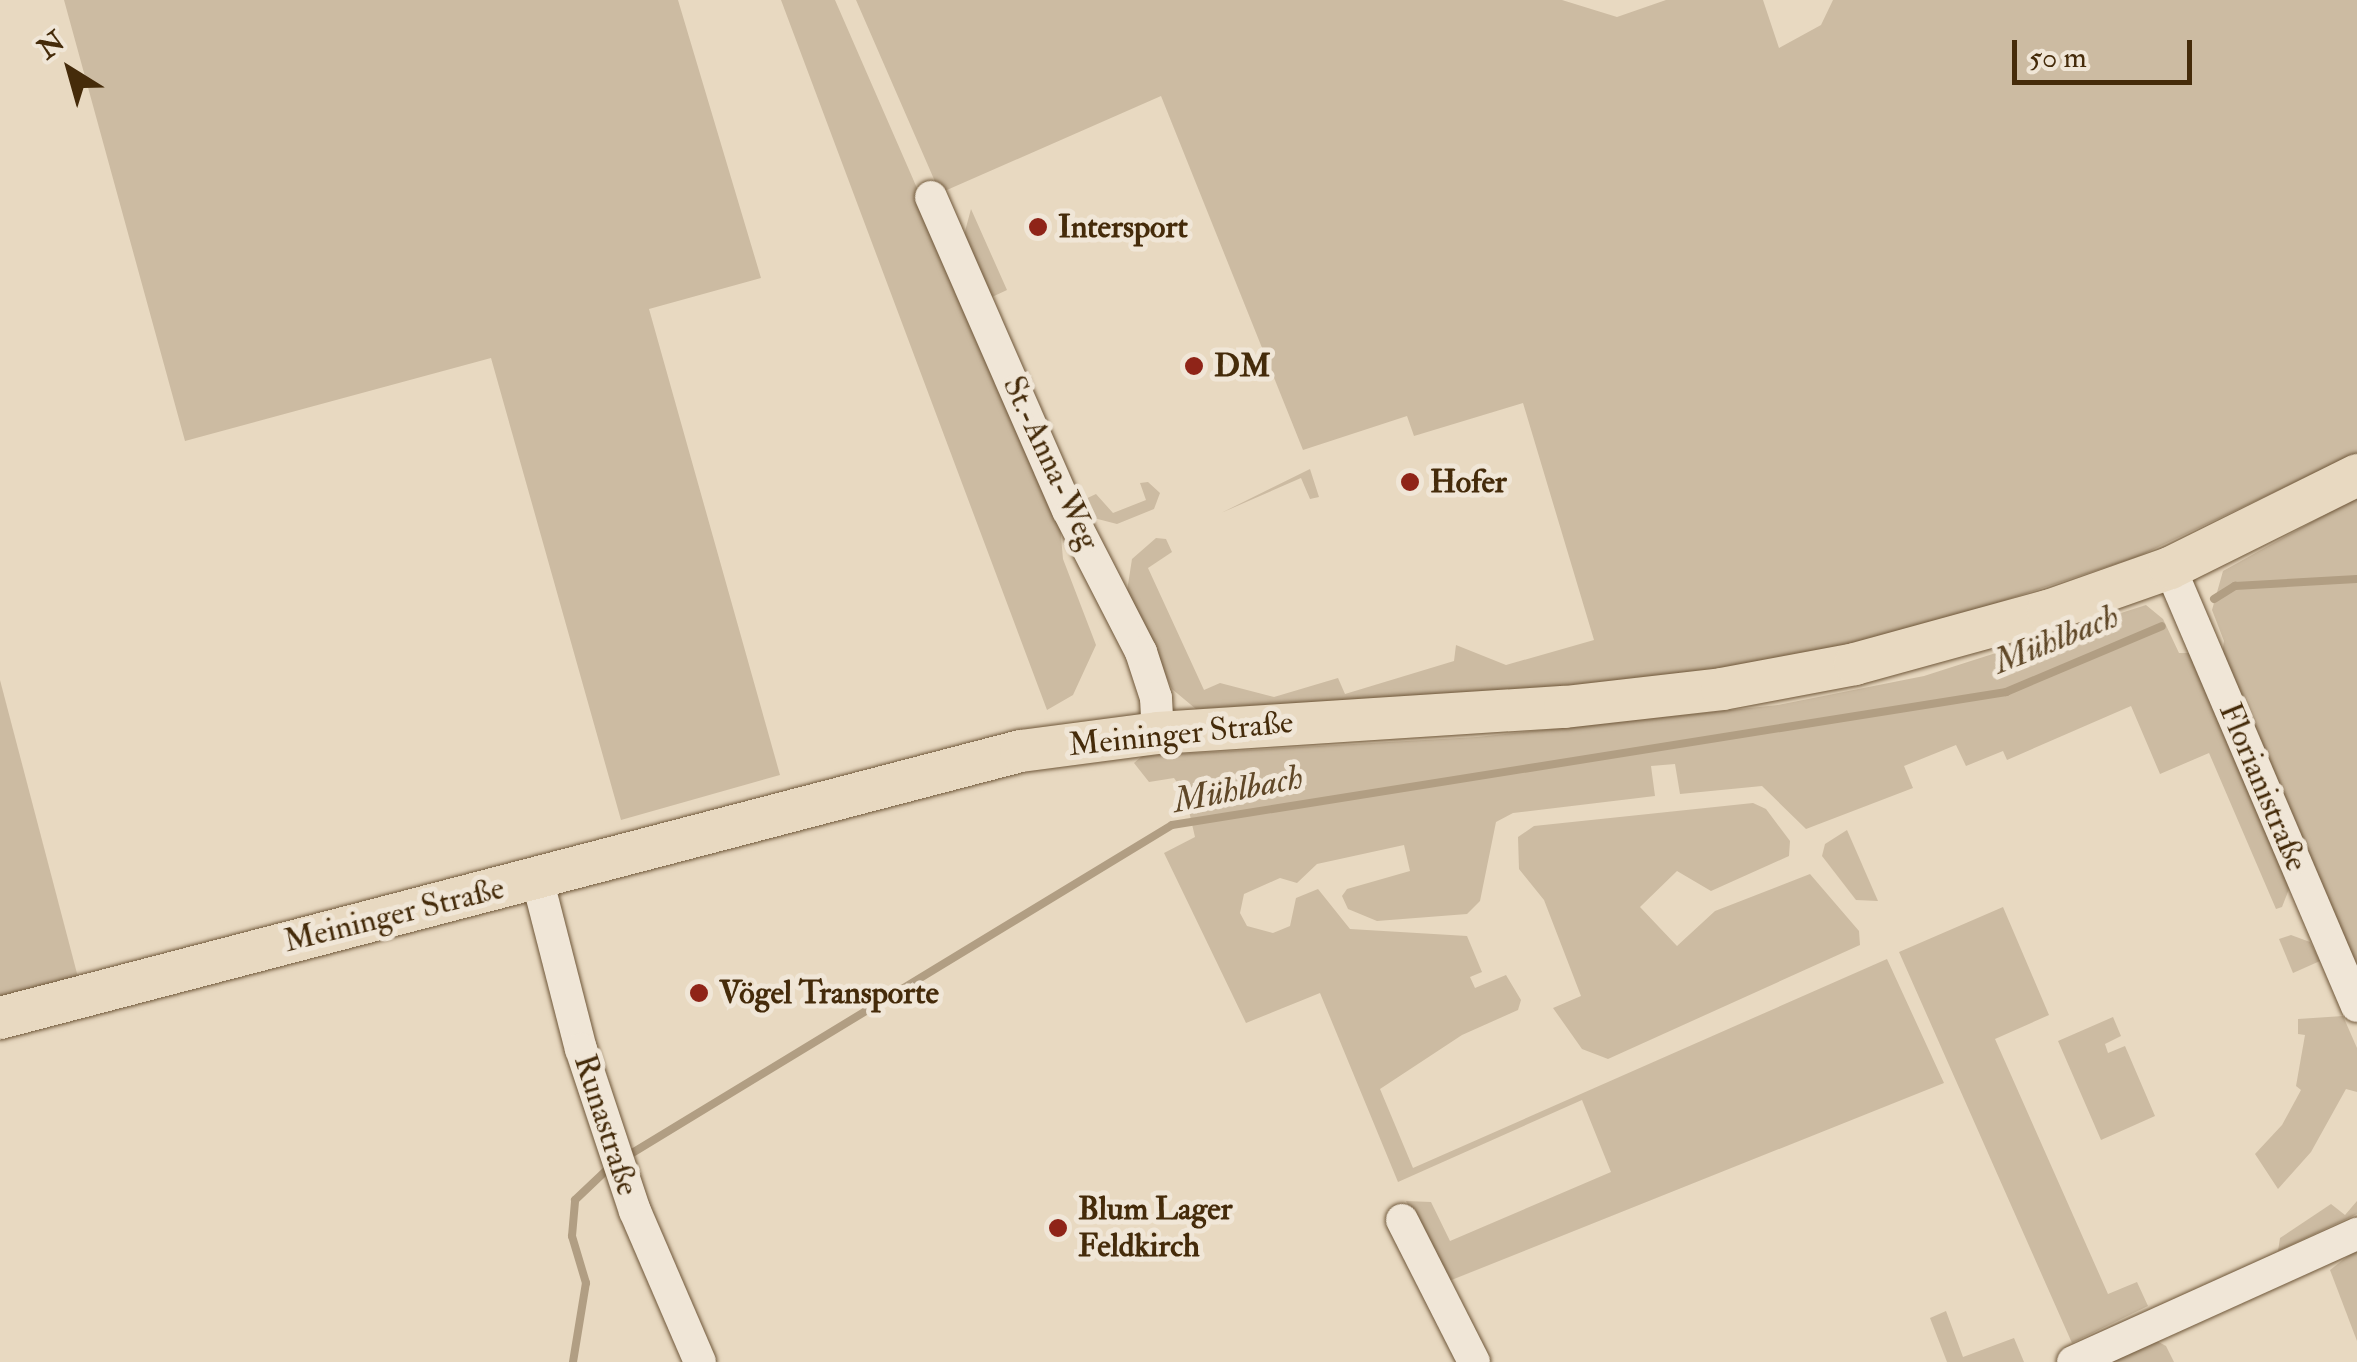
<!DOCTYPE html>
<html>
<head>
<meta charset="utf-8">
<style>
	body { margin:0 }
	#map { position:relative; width:2357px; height:1362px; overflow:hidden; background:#e8d9c1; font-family:"IM FELL Double Pica",serif }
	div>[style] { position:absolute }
	.green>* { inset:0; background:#ccbba2 }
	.stream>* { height:8px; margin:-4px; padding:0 4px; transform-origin:4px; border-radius:4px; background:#b19e83 }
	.roads { filter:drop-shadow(0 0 2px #6e5638) drop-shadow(0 0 2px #6e5638) }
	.minor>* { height:32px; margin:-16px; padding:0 16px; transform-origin:16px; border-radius:16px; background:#f0e6d7 }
	.major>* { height:42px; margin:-21px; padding:0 21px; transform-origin:21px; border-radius:21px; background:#e8d9c1 }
	.dots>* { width:28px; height:28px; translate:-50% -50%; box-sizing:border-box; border:5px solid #f0e6d7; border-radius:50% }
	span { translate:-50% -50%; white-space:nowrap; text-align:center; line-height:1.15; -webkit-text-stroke:10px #f0e6d7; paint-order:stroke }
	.poi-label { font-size:32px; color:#452b0a; font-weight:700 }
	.left { translate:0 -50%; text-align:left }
	.street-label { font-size:32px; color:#452b0a }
	.water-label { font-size:35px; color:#604828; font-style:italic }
	.north { position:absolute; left:20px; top:20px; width:100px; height:100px; -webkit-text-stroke:8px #f0e6d7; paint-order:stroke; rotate:323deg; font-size:28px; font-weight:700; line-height:40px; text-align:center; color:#452b0a }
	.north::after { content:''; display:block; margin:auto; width:35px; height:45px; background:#452b0a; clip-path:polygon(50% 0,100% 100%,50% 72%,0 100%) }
	.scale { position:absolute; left:2012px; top:40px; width:180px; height:45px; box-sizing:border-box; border:5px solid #452b0a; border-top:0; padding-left:12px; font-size:30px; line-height:35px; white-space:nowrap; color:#452b0a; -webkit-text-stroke:8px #f0e6d7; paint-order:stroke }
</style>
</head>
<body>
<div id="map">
	<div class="green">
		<div style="clip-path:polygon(64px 0,678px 0,761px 278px,649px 309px,780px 775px,621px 820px,491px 358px,185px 441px)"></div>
		<div style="clip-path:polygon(781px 0,835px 0,1059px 514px,1063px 559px,1096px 645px,1073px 695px,1047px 710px)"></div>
		<div style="clip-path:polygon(856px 0,1562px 0,1617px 17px,1666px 0,1763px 0,1779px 48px,1821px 25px,1833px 0,2357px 0,2357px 453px,2137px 557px,1890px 638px,1686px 680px,1196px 709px,1172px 689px,1127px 591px,1132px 559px,1156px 538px,1166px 539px,1172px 552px,1148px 568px,1204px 690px,1220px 683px,1274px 697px,1338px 678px,1345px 694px,1454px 661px,1456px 645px,1506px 665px,1594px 640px,1523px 403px,1414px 436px,1407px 416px,1303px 450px,1161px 96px,940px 193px)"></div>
		<div style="clip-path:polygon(971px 209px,1007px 290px,992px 297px,1081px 501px,1096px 494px,1113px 513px,1146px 500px,1140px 483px,1148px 482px,1160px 493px,1154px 509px,1117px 524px,1086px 516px,964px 235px)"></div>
		<div style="clip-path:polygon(1310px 469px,1319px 497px,1310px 499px,1301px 478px,1221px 513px)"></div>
		<div style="clip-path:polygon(2357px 497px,2357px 974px,2222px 654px,2224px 641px,2212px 610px,2223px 571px)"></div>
		<div style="clip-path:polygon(2146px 605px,2163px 619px,2179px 653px,2189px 653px,2291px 884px,2282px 907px,2276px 909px,2209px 753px,2160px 774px,2131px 706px,2007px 760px,2003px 751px,1966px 766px,1956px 745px,1904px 766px,1913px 788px,1806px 829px,1762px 786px,1680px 794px,1675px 764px,1651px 766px,1655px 796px,1513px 813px,1496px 822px,1480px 901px,1467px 914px,1377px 921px,1348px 909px,1342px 896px,1347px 889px,1410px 871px,1404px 845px,1317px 864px,1297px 883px,1280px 878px,1244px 894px,1240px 913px,1247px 926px,1273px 933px,1290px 926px,1296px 898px,1318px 889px,1350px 929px,1467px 936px,1482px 972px,1470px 977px,1475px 988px,1506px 975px,1521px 1000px,1518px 1010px,1462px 1035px,1380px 1089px,1413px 1168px,1887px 959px,1944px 1083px,1444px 1283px,1406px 1201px,1431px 1202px,1450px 1241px,1611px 1172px,1582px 1100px,1398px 1182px,1320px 993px,1246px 1023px,1164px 853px,1195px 837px,1185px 794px,1174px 778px,1149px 782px,1134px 763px,1142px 756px,1477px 737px,1778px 705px,1924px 676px)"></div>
		<div style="clip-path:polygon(0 680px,79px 981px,0 1003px)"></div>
		<div style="clip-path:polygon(1753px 803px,1766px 809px,1790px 841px,1789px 856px,1711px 891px,1677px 871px,1640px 907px,1677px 946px,1715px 911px,1810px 874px,1859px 931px,1860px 945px,1608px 1059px,1582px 1049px,1553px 1008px,1581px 996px,1544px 900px,1519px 869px,1518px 837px,1534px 826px)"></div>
		<div style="clip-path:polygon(1847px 830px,1878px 901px,1856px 900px,1822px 856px,1825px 844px)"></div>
		<div style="clip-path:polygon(2003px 907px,2049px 1015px,1995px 1039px,2108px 1294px,2137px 1282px,2148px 1306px,2072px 1343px,1899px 952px)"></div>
		<div style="clip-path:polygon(2291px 935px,2310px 942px,2320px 961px,2293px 973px,2279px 939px)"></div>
		<div style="clip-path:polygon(2343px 1016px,2357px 1048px,2357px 1092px,2346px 1089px,2311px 1152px,2278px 1189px,2255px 1154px,2282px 1125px,2301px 1090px,2296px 1086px,2305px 1035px,2298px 1034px,2298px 1019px)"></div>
		<div style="clip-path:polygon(2113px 1017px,2121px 1036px,2105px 1044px,2108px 1053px,2125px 1046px,2155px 1116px,2101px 1140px,2058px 1041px)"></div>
		<div style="clip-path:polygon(2357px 1201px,2357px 1214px,2278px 1251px,2280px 1238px,2331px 1204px,2345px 1215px)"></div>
		<div style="clip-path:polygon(2357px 1249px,2357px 1341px,2330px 1270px)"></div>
		<div style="clip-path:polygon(1946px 1311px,1963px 1357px,2014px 1338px,2024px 1362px,1947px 1362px,1930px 1318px)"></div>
		<div style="clip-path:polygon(2153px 1339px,2166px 1346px,2174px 1362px,2103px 1362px)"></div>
	</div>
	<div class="stream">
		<div style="left:2214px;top:599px;width:25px;rotate:-32deg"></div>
		<div style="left:2235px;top:586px;width:122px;rotate:-3.3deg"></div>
		<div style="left:624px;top:1158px;width:641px;rotate:-31.29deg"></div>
		<div style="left:1172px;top:825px;width:845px;rotate:-9.06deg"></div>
		<div style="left:2006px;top:692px;width:169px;rotate:-22.9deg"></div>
		<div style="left:573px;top:1362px;width:80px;rotate:-80.7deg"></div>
		<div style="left:586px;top:1283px;width:49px;rotate:-106.6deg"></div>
		<div style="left:572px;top:1236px;width:36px;rotate:-85deg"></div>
		<div style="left:575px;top:1200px;width:51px;rotate:-43.4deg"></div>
	</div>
	<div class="roads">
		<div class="minor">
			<div style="left:931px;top:197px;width:342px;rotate:66.4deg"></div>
			<div style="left:1068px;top:510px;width:160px;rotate:62.8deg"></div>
			<div style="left:1141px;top:652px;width:48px;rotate:71.9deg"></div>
			<div style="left:1156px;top:698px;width:35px;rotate:87deg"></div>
			<div style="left:2170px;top:568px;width:476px;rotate:66.9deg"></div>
			<div style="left:537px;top:878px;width:177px;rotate:75.6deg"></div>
			<div style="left:581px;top:1049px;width:171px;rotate:71.6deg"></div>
			<div style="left:635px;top:1211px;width:164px;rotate:66.7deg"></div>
			<div style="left:1402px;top:1220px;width:159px;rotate:63.1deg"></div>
			<div style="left:2073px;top:1362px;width:312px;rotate:-24.3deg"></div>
		</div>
		<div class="major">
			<div style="left:0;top:1018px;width:1055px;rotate:-14.66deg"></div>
			<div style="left:1021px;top:751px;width:138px;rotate:-7.5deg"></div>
			<div style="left:1158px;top:733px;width:408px;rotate:-3.7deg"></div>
			<div style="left:1565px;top:707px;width:158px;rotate:-6.5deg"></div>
			<div style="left:1722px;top:689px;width:135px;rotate:-10.6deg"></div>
			<div style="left:1855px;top:664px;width:200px;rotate:-15.4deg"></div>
			<div style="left:2048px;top:611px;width:129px;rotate:-19.4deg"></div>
			<div style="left:2170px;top:568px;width:209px;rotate:-26.4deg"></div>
		</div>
	</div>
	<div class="dots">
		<div style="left:1038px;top:227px;background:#8f2418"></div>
		<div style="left:1194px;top:366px;background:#8f2418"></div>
		<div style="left:1410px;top:482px;background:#8f2418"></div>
		<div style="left:699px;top:993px;background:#8f2418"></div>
		<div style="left:1058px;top:1228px;background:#8f2418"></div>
	</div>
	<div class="poi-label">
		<span class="left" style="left:1058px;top:227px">Intersport</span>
		<span class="left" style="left:1214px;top:366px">DM</span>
		<span class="left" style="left:1430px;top:482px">Hofer</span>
		<span class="left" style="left:719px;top:993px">Vögel Transporte</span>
		<span class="left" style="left:1078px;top:1228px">Blum Lager<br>Feldkirch</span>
	</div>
	<div class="street-label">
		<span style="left:1051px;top:463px;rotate:65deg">St.-Anna-Weg</span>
		<span style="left:1181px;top:734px;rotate:-6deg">Meininger Straße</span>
		<span style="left:2263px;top:787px;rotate:67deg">Florianistraße</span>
		<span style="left:394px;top:915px;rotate:-14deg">Meininger Straße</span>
		<span style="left:606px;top:1125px;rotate:72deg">Runastraße</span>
	</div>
	<div class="water-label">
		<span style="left:2056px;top:639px;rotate:-22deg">Mühlbach</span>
		<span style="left:1238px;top:789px;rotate:-11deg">Mühlbach</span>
	</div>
	<div class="north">N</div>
	<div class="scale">50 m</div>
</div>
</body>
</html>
